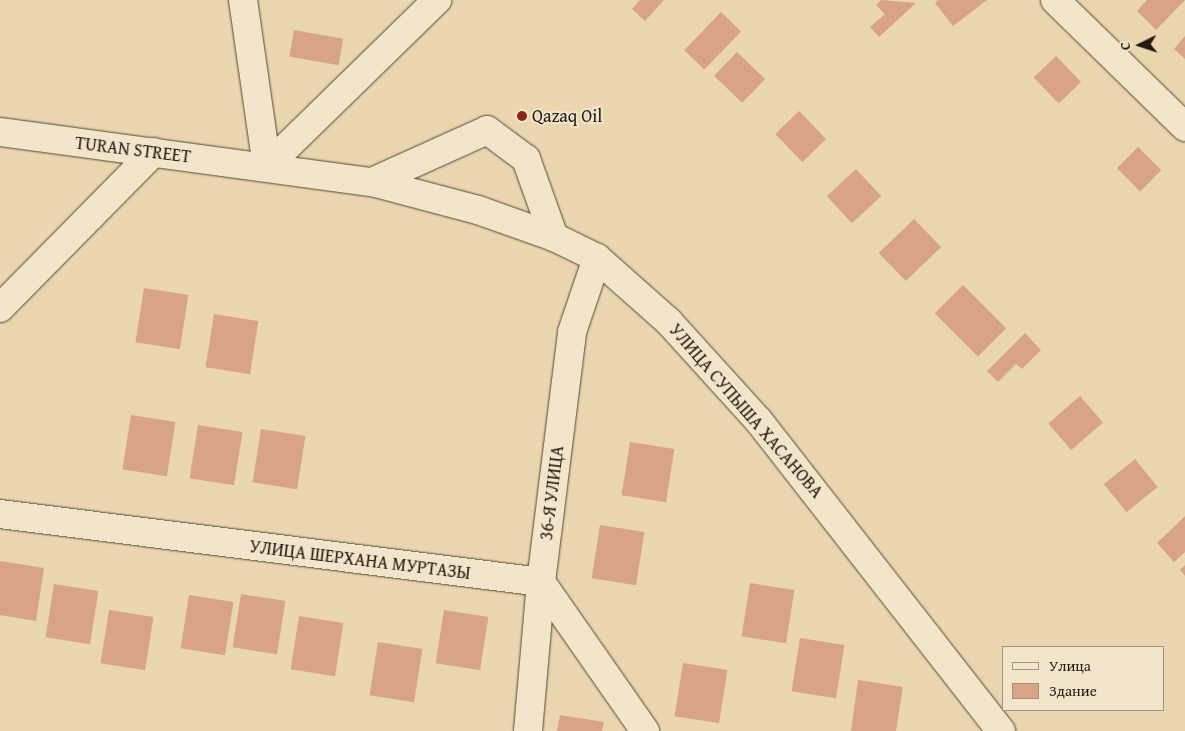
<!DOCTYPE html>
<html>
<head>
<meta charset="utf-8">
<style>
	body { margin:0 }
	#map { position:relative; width:1185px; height:731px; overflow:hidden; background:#ebd7af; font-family:"Gentium Book Plus",serif }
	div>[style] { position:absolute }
	.building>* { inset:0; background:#d8a386; transform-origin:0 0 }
	.roads { filter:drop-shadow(0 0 1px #544937) drop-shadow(0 0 1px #544937) }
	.minor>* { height:28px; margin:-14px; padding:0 14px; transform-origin:14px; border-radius:14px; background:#f2e5cb }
	.dots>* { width:14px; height:14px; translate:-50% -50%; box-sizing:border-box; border:2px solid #f2e5cb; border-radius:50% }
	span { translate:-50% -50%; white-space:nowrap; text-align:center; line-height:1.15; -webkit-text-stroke:4px #f2e5cb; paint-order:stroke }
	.poi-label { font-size:18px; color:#221a0f }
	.left { translate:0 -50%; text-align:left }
	.street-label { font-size:18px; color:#221a0f }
	.legend { position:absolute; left:1002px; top:646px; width:162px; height:65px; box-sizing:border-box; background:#f2e5cb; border:1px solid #9f9480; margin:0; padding:6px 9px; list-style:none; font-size:15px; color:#221a0f }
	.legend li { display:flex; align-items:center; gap:10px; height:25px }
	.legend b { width:25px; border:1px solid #9f9480 }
	.north { position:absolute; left:1115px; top:20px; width:50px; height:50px; -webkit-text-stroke:4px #f2e5cb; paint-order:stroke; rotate:266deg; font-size:14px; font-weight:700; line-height:20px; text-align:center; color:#221a0f }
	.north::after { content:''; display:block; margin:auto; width:18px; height:22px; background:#221a0f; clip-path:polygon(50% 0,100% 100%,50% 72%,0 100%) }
</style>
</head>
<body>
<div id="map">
	<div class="building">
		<div style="clip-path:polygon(640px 0,664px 0,645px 21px,632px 9px)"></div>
		<div style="clip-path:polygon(881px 0,916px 3px,879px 37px,870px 27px,885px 14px,876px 5px)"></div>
		<div style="clip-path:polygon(938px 0,987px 0,953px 26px,935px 3px)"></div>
		<div style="clip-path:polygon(1147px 0,1185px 0,1156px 30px,1137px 11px)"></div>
		<div style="left:721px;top:12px;width:28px;height:53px;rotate:44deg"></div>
		<div style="left:294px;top:30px;width:50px;height:27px;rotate:10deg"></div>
		<div style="clip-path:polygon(1185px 36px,1185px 59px,1174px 49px)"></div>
		<div style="left:737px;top:52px;width:39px;height:33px;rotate:44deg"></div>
		<div style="left:1056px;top:56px;width:36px;height:31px;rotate:46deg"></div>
		<div style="left:799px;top:111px;width:39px;height:33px;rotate:46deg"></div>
		<div style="left:1138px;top:147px;width:33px;height:30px;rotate:45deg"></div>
		<div style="left:856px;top:169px;width:37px;height:40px;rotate:47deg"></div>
		<div style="left:914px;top:219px;width:39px;height:49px;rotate:46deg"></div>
		<div style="left:963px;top:285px;width:61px;height:40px;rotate:45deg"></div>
		<div style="left:144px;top:288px;width:45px;height:55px;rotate:9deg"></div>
		<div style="left:214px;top:314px;width:45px;height:54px;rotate:9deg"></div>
		<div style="clip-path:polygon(1025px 333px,1041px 350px,1022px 369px,1016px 364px,998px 382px,987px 371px)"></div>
		<div style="left:1080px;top:396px;width:35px;height:42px;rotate:49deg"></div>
		<div style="left:131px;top:415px;width:45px;height:55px;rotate:9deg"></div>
		<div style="left:198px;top:425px;width:45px;height:54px;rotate:9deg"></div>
		<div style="left:261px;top:429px;width:45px;height:54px;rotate:9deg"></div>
		<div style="left:630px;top:442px;width:45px;height:54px;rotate:9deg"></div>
		<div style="left:1135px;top:459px;width:36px;height:40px;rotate:51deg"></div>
		<div style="clip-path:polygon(1185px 516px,1185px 552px,1174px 562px,1157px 543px)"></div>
		<div style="left:600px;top:525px;width:45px;height:54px;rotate:9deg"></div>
		<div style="clip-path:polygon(0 561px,44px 568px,36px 621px,0 615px)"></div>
		<div style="clip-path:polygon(1185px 565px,1185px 576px,1180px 570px)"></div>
		<div style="left:750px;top:583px;width:45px;height:54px;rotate:9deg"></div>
		<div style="left:54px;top:584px;width:45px;height:54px;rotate:9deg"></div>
		<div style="left:241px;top:594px;width:45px;height:54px;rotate:9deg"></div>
		<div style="left:189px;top:595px;width:45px;height:54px;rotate:9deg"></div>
		<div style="left:109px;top:610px;width:45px;height:54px;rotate:9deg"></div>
		<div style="left:444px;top:610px;width:45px;height:54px;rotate:9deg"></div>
		<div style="left:299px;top:616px;width:45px;height:54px;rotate:9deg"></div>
		<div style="left:800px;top:638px;width:45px;height:54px;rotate:9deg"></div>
		<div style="left:378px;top:642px;width:45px;height:54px;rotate:9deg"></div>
		<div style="left:683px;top:663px;width:45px;height:54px;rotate:9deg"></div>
		<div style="clip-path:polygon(858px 680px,903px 687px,896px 731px,851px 731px)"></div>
		<div style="clip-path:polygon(560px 715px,604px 722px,602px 731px,557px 731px)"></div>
	</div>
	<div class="roads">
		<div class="minor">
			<div style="left:243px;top:0;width:168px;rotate:81.8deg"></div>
			<div style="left:1055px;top:0;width:182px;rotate:44.3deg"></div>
			<div style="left:0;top:132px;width:375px;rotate:7.7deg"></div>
			<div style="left:372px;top:182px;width:110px;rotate:14.8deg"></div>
			<div style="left:478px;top:210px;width:81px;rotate:19.6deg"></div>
			<div style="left:554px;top:237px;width:48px;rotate:26deg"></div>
			<div style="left:597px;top:258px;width:96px;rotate:41.6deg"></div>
			<div style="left:669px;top:322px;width:132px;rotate:47.8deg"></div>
			<div style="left:758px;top:420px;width:395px;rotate:52deg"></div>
			<div style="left:267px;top:166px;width:238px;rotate:-44.3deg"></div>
			<div style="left:372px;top:182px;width:126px;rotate:-24.3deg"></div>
			<div style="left:487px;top:130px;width:49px;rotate:36.6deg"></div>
			<div style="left:526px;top:159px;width:83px;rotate:70.3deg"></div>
			<div style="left:0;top:308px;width:219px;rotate:-45.4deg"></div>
			<div style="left:0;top:514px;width:545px;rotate:7.16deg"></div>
			<div style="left:541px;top:582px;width:182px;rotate:55.1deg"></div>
			<div style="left:528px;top:731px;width:150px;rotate:-85deg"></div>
			<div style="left:541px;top:582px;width:252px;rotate:-82.9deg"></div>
			<div style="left:572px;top:332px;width:78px;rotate:-71.3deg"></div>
		</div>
	</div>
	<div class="dots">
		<div style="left:522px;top:116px;background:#8f2418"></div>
	</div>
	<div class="poi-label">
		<span class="left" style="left:532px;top:116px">Qazaq Oil</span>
	</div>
	<div class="street-label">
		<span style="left:133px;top:150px;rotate:7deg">TURAN STREET</span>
		<span style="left:746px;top:411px;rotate:49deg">УЛИЦА СУПЫША ХАСАНОВА</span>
		<span style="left:552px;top:493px;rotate:-83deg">36-Я УЛИЦА</span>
		<span style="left:360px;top:560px;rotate:7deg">УЛИЦА ШЕРХАНА МУРТАЗЫ</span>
	</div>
	<ul class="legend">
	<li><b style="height:6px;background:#f2e5cb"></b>Улица</li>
	<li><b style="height:14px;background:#d8a386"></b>Здание</li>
	</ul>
	<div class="north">С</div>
</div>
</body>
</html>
